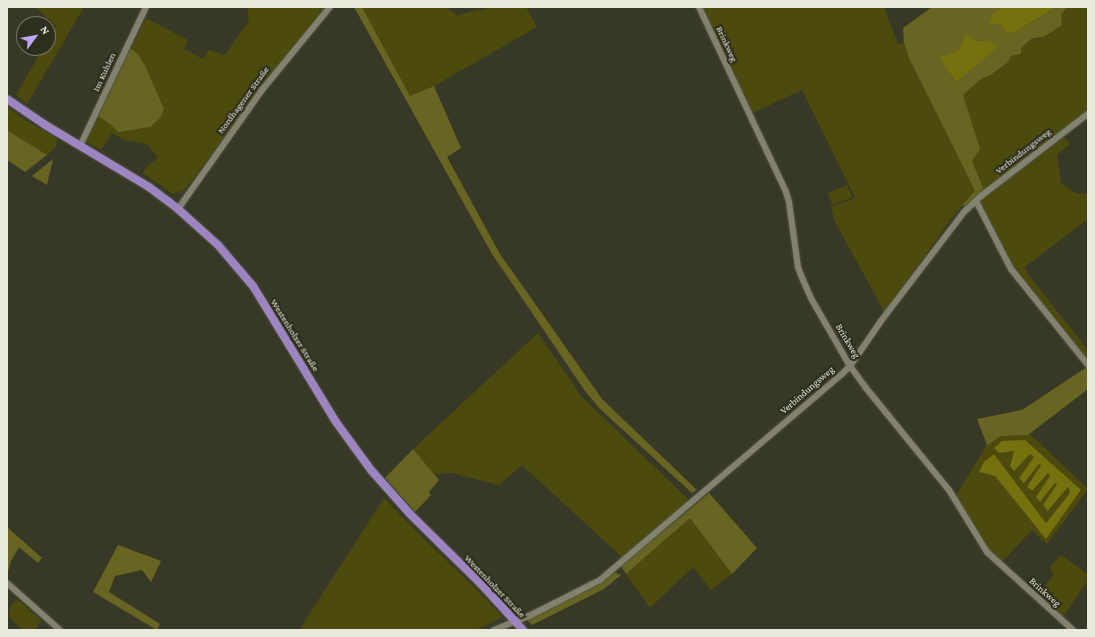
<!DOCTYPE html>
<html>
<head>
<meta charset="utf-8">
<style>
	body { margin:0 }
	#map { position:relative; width:1095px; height:637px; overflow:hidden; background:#383827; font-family:"Crimson Pro",serif }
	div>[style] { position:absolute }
	.green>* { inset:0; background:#4c4a0d; transform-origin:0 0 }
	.forest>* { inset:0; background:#676521 }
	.water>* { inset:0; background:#74710e }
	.roads { filter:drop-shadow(0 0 1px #545445) drop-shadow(0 0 1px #545445) }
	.minor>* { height:6px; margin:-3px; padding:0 3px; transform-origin:3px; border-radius:3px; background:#82826e }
	.major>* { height:8px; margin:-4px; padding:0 4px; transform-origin:4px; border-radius:4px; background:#9c85c1 }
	span { translate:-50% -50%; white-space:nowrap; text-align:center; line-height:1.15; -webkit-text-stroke:4px #2e2e1d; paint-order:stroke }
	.street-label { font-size:10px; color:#e8e8dd }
	.frame { position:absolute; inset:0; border:8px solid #e8e8dd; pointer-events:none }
	.north { position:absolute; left:16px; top:16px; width:40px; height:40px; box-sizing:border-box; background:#2e2e1d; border:1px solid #78786a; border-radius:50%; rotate:58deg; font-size:11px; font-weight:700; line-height:16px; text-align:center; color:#e8e8dd }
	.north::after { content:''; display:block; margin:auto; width:14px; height:18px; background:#bfa9f4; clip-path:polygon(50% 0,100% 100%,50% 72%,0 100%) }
</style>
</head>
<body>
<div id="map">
	<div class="green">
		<div style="clip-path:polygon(35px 7px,84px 7px,27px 104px,16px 95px,43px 48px,48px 48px,48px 40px,56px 26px)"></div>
		<div style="clip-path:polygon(247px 7px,326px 7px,259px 90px,194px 178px,180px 194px,179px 191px,173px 194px,143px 173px,146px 167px,158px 158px,147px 144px,127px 141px,112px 133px,101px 150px,88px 143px,87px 139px,98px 116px,109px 123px,118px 132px,137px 53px,131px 49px,146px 18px,188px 40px,184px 49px,203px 59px,209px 50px,225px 55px,249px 20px)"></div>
		<div style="clip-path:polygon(362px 7px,446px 7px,457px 15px,493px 7px,526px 7px,537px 27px,434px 86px,410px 96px)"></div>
		<div style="clip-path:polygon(701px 7px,884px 7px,898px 44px,904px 43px,909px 58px,975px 191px,950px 220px,885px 313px,835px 222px,831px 207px,855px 198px,802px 90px,752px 113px)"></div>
		<div style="clip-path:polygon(1067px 7px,1088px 7px,1088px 112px,984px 190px,972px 161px,963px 95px,982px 78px,989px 76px,1031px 39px,1036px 39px,1061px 15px)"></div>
		<div style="clip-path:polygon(7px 107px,20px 117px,57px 138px,56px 147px,47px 155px,7px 130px)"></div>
		<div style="clip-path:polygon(1064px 137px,1070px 144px,1057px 155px,1061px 183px,1076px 193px,1088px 194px,1088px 219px,1025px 267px,1027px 273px,1088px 350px,1088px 362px,1014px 270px,979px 202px,987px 193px)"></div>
		<div style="left:847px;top:185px;width:13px;height:21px;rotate:67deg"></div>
		<div style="clip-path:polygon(538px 333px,582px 397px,688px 499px,688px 502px,624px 559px,522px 465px,499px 485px,452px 473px,434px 474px,413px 449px)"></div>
		<div style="clip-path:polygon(evenodd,1030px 434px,1088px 489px,1047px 544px,1032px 530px,1001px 563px,986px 547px,956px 496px,987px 444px,1001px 436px,1028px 435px,1030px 434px,1025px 440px,1081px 491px,1046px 538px,995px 476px,979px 472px,994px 454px,1046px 523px,1070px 493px,1068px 487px,1049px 511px,1043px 505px,1057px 484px,1055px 482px,1040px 501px,1050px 476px,1047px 472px,1032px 491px,1027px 487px,1041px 465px,1039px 463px,1024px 482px,1019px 478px,1034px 457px,1030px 453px,1014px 471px,1015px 450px,1025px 440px)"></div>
		<div style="clip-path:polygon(384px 498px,421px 536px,471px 584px,503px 617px,476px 630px,299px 630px)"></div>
		<div style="clip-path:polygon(690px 518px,732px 574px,711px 590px,693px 567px,650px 608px,626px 574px)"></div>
		<div style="clip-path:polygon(1061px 555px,1088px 574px,1088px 580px,1062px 618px,1037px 596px,1054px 574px,1049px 568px)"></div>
		<div style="clip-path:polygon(17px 599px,42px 621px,34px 630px,23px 630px,9px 617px,10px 607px)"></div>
	</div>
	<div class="forest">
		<div style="clip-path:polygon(354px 7px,362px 7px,410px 96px,434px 86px,461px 148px,447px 157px,500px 254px,602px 399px,697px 490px,692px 493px,600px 409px,585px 391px,492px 254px)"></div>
		<div style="clip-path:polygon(evenodd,932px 7px,1002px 7px,994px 12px,1000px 23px,1016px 32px,1056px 7px,1067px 7px,1061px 15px,1062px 25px,1045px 36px,1031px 39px,1021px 48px,1021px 54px,1011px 56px,1008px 62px,989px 76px,982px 78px,963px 95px,980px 149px,972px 161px,984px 190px,964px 207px,963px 204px,975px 191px,909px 58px,904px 43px,903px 28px,932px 7px,988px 40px,956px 82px,940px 57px,959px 50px,976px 41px,988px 40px)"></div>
		<div style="clip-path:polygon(130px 48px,137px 53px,146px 68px,164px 109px,160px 118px,150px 127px,118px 132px,109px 123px,98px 116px)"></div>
		<div style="clip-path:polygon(7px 130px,47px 155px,25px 172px,7px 160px)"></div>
		<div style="clip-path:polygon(53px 159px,47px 185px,32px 176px)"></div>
		<div style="clip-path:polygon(1087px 367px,1088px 389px,1028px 435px,1001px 436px,987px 445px,977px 419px,1022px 410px)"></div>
		<div style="clip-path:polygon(413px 449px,439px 480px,429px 492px,431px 495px,415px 512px,385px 478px)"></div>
		<div style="clip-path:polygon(709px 493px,757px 548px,732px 574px,690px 518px,626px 574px,621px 566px)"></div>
		<div style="clip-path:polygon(7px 527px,42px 558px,38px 563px,19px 547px,11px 561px,7px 576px)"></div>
		<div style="clip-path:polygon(118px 545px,161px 561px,151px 582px,142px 570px,115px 576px,109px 592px,160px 624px,157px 630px,93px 592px)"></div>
		<div style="clip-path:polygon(614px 572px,621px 575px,604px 589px,532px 625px,527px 620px)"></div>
	</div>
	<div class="water">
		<div style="clip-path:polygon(1002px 7px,1056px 7px,1016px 32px,1006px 33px,1000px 23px,990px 25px,990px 20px,994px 12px)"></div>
		<div style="clip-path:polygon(966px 34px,976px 41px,988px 40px,998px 47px,956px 82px,939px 57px,959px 50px)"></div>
		<div style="clip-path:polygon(1025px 440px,1081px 490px,1046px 539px,995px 476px,979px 472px,984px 462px,994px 454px,1046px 523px,1070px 493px,1068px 487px,1048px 511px,1043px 505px,1057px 484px,1055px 483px,1040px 502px,1036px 497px,1050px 476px,1048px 473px,1032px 491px,1027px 487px,1041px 465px,1039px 464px,1024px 483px,1019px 478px,1034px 457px,1030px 454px,1014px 471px,1010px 466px,1014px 451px,999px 453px,994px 448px,1002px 441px)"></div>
	</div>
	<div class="roads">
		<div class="minor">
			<div style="left:699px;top:7px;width:204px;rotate:64.8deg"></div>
			<div style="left:786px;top:192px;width:10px;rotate:73deg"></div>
			<div style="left:789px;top:202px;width:66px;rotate:82.1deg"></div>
			<div style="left:798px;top:267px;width:14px;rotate:69deg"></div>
			<div style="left:803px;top:280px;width:22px;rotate:66deg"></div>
			<div style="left:812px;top:300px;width:76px;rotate:60.1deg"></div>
			<div style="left:850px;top:366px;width:27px;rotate:54deg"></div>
			<div style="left:866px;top:388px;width:132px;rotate:50.9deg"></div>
			<div style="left:949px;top:490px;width:73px;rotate:58.5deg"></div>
			<div style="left:987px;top:552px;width:116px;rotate:42.2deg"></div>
			<div style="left:80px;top:146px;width:154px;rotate:-64.6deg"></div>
			<div style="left:976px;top:201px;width:76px;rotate:62.8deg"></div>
			<div style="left:1011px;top:269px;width:123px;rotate:51.3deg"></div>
			<div style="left:178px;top:209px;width:146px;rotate:-54.8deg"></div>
			<div style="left:262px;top:90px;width:107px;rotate:-50.7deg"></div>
			<div style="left:7px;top:583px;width:71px;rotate:41.6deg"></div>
			<div style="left:494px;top:630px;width:38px;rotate:-22deg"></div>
			<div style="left:529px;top:616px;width:80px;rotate:-26.9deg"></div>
			<div style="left:600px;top:580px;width:319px;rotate:-40.4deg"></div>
			<div style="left:843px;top:373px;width:10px;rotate:-45deg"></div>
			<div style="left:850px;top:366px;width:55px;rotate:-55.4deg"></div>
			<div style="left:881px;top:321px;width:137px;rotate:-52.7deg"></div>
			<div style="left:964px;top:212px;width:23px;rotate:-43deg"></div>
			<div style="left:981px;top:196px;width:135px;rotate:-37.5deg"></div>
		</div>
		<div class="major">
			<div style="left:7px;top:99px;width:48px;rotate:34deg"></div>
			<div style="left:47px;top:126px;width:119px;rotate:30.9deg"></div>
			<div style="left:149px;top:187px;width:36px;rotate:37deg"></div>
			<div style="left:178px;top:209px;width:54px;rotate:42deg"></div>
			<div style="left:218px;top:245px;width:54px;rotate:49.5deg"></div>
			<div style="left:253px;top:286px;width:159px;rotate:58.6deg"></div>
			<div style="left:336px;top:422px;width:59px;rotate:53.9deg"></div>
			<div style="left:371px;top:470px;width:59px;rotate:48.4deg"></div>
			<div style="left:410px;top:514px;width:101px;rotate:44.6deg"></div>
			<div style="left:482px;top:585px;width:61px;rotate:47.7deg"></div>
		</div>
	</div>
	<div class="street-label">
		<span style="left:727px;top:44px;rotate:65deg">Brinkweg</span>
		<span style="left:104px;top:72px;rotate:-65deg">Im Kuhlen</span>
		<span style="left:243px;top:100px;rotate:-54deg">Nordhagener Straße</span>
		<span style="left:1023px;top:151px;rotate:-38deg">Verbindungsweg</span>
		<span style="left:295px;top:335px;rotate:58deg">Westenholzer Straße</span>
		<span style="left:848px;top:341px;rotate:59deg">Brinkweg</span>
		<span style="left:807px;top:390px;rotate:-41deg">Verbindungsweg</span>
		<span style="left:495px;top:586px;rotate:46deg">Westenholzer Straße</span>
		<span style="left:1045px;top:592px;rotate:42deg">Brinkweg</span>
	</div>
	<div class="frame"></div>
	<div class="north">N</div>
</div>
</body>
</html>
